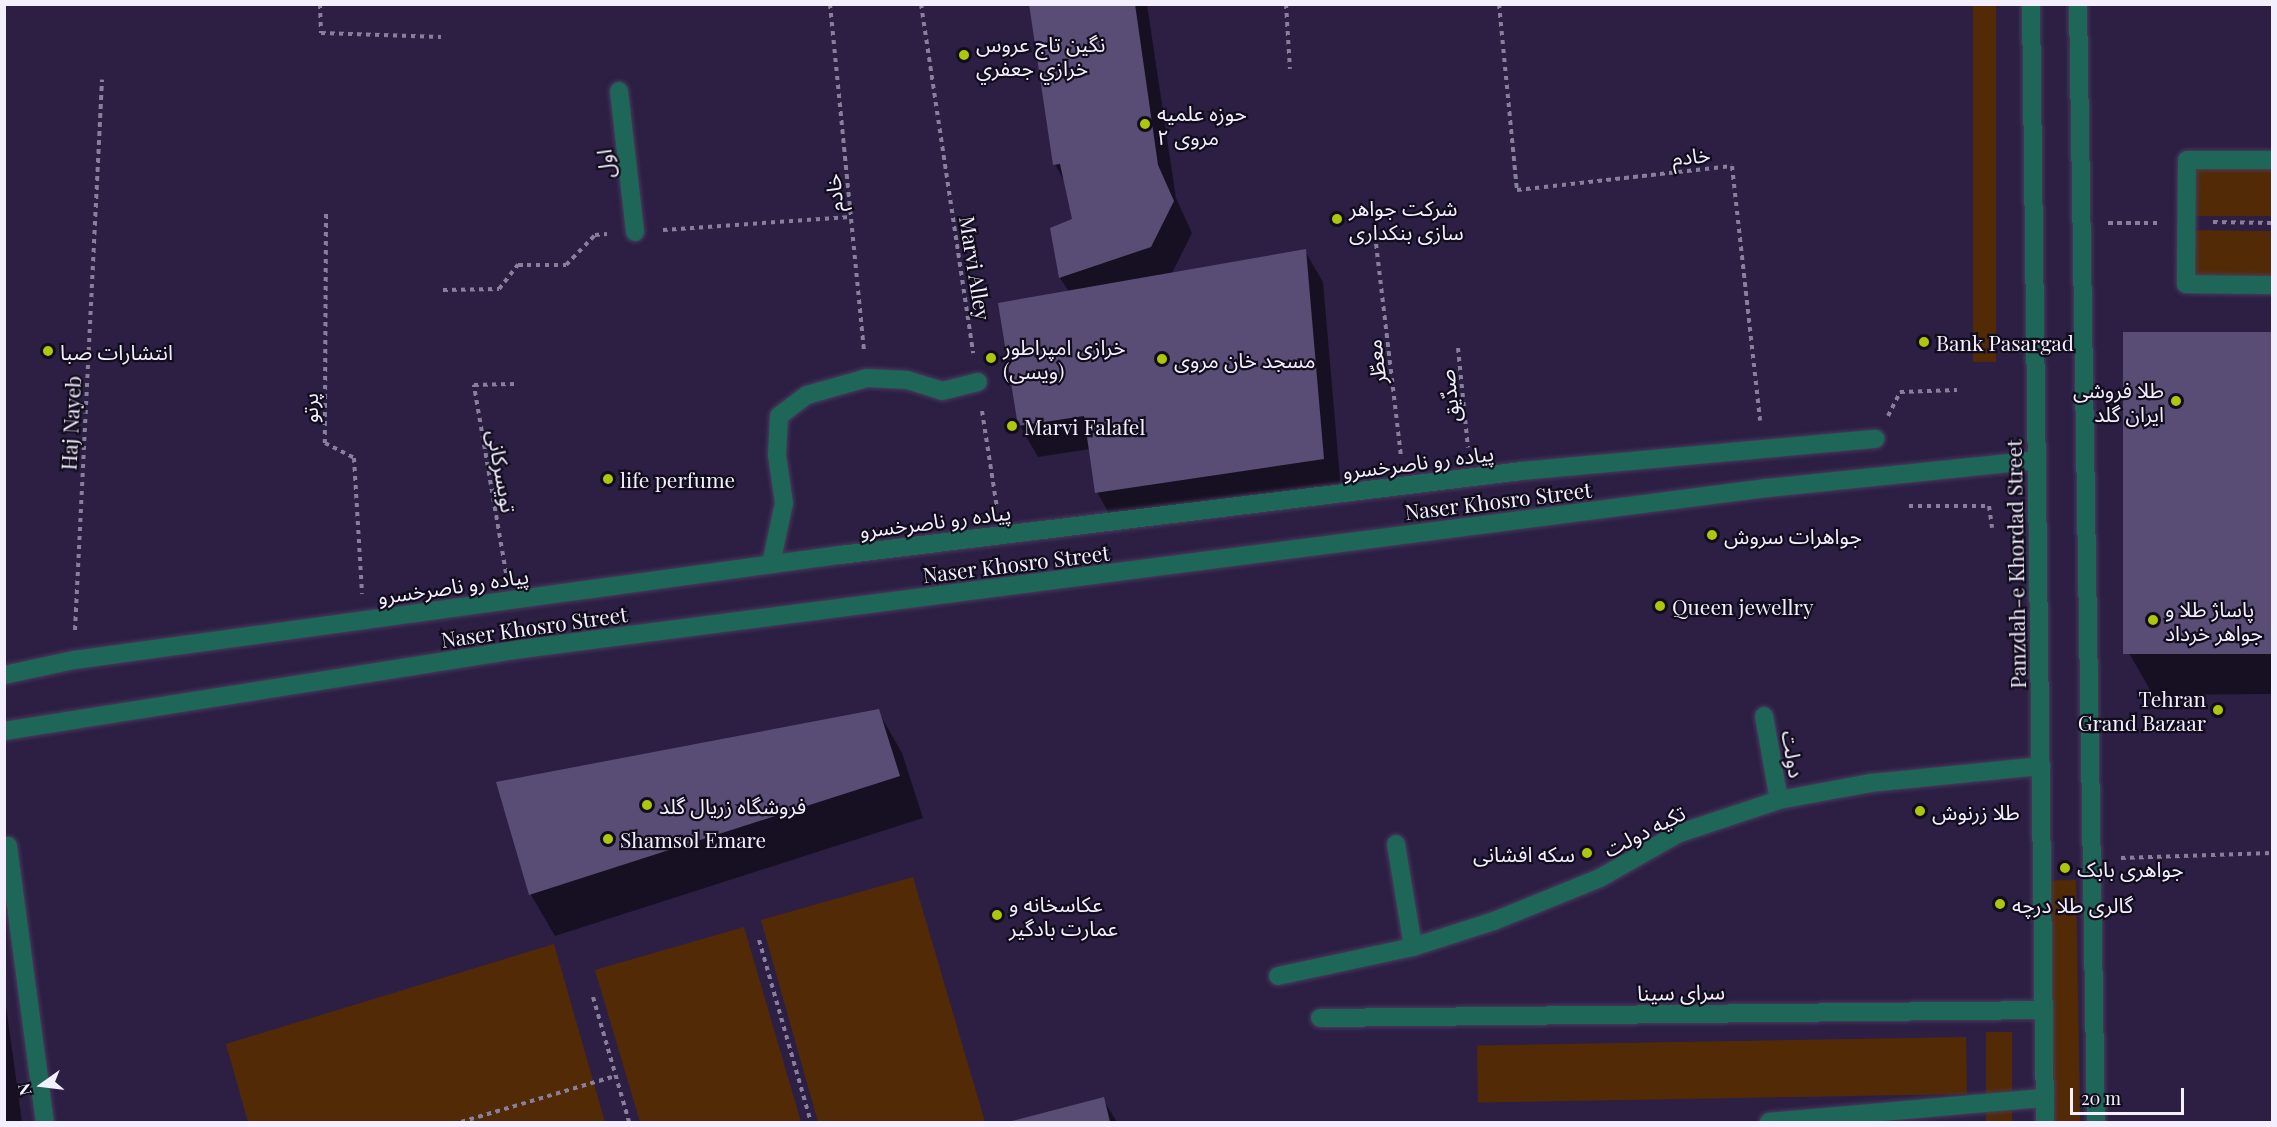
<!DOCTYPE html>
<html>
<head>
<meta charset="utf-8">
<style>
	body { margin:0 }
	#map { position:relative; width:2277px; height:1127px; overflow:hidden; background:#2c1f43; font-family:"Playfair Display","Noto Sans Arabic",serif }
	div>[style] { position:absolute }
	.green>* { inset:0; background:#522b06; transform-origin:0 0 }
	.shadow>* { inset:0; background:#0007 }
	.building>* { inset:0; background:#5a4d75; transform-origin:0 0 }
	.path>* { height:4px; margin-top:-2px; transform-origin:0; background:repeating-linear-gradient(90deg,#887f9a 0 4.5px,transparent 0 9px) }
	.roads { filter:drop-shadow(0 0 2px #483c5d) drop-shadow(0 0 2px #483c5d) }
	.lane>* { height:18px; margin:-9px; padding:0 9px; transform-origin:9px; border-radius:9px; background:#1d6658 }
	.street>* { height:18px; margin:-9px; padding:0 9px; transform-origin:9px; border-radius:9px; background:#1d6658 }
	.dots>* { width:16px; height:16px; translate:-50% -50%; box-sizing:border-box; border:3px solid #120d1d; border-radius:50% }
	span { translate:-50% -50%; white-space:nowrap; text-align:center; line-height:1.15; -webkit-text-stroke:4.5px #120d1d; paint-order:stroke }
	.poi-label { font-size:21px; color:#f3effe }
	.left { translate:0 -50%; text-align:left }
	.right { translate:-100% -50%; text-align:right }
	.street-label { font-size:21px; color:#f3effe }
	.frame { position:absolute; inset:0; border:6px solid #f3effe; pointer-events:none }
	.north { position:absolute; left:12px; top:1055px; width:60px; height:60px; -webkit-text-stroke:4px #120d1d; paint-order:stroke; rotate:256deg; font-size:16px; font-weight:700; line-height:24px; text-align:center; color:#f3effe }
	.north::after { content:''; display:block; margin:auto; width:21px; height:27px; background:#f3effe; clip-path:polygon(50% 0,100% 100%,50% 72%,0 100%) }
	.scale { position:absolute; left:2070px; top:1088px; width:114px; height:27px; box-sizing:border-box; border:3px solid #f3effe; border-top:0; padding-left:8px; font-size:18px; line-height:21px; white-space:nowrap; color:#f3effe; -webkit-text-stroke:4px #120d1d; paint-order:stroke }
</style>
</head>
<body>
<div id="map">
	<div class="green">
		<div style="left:1973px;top:5px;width:23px;height:357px"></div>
		<div style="left:2195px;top:168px;width:77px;height:48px"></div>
		<div style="left:2194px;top:230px;width:78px;height:47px;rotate:1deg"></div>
		<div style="clip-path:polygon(913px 877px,985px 1122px,818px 1122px,761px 920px)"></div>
		<div style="left:2076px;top:880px;width:242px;height:26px;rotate:89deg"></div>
		<div style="clip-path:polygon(744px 927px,801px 1122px,640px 1122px,595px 970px)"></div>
		<div style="clip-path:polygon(554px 944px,605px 1122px,248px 1122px,226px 1044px)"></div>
		<div style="left:1986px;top:1032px;width:26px;height:90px"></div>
		<div style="left:1966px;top:1037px;width:57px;height:489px;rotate:89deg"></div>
	</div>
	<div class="shadow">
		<div style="clip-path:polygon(1031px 4px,1147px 4px,1176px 198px,1192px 233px,1171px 275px,1305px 251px,1323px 282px,1341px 490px,1115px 524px,1097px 492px,1090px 449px,1038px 457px,1020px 426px,1000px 304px,1069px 292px,1060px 278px,1051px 229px,1074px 220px,1065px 183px,1055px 164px)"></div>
		<div style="clip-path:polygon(2125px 334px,2272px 334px,2272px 694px,2153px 695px,2129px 653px)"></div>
		<div style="clip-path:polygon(878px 711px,902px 753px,923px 818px,555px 936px,531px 895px,498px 783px)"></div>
		<div style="clip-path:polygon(4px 991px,22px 1122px,4px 1122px)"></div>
		<div style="clip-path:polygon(1103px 1099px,1117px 1122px,1011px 1122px)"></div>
	</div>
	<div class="building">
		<div style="clip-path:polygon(1029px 4px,1135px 4px,1158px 165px,1174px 201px,1151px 247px,1059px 278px,1050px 228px,1072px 219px,1060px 164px,1053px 165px)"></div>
		<div style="clip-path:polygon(1306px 249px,1324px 459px,1095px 493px,1084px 416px,1018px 426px,998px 303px)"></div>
		<div style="left:2123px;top:332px;width:149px;height:322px"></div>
		<div style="clip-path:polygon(879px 709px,900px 776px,529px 895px,496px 782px)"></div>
		<div style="clip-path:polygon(1104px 1097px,1110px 1122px,1008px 1122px)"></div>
	</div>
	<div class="path">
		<div style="left:320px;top:4px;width:29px;rotate:88deg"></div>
		<div style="left:321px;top:33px;width:120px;rotate:1.9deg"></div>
		<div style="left:830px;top:4px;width:348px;rotate:84.4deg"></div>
		<div style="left:921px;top:4px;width:353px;rotate:81.5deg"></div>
		<div style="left:1286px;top:4px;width:65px;rotate:86.5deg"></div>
		<div style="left:1499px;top:4px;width:187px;rotate:84.5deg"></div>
		<div style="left:1517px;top:190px;width:216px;rotate:-6.4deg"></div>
		<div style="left:1732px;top:166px;width:256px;rotate:83.7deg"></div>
		<div style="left:326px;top:214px;width:229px;rotate:90.3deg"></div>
		<div style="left:325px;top:443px;width:33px;rotate:27deg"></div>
		<div style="left:354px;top:458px;width:136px;rotate:86.6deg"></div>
		<div style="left:2213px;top:222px;width:59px;rotate:1deg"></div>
		<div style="left:2108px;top:223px;width:50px"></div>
		<div style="left:663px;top:230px;width:188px;rotate:-4deg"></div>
		<div style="left:1375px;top:235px;width:224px;rotate:83.3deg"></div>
		<div style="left:443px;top:290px;width:56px;rotate:-1deg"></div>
		<div style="left:499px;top:289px;width:31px;rotate:-52deg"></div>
		<div style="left:518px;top:265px;width:48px"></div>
		<div style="left:566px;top:265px;width:42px;rotate:-46deg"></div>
		<div style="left:595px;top:235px;width:12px;rotate:-5deg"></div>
		<div style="left:1458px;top:348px;width:100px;rotate:84.3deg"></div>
		<div style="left:982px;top:411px;width:98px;rotate:81.2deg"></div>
		<div style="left:1888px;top:416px;width:27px;rotate:-63deg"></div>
		<div style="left:1900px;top:392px;width:57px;rotate:-2deg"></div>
		<div style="left:1909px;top:506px;width:80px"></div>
		<div style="left:1989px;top:506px;width:22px;rotate:82deg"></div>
		<div style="left:506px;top:573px;width:191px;rotate:-99.7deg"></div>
		<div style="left:474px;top:385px;width:40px;rotate:-1.4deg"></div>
		<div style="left:75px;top:630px;width:551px;rotate:-87.19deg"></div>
		<div style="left:2121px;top:858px;width:151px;rotate:-1.9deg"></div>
		<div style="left:759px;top:940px;width:189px;rotate:74.1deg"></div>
		<div style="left:593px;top:997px;width:130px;rotate:73.9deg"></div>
		<div style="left:461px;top:1122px;width:161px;rotate:-16.6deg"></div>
	</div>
	<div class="roads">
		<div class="lane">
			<div style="left:2031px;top:4px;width:1118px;rotate:89.28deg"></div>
			<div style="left:4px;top:731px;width:524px;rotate:-9deg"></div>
			<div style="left:522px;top:649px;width:1255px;rotate:-7.37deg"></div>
			<div style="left:1767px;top:488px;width:271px;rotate:-5.9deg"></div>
			<div style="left:4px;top:847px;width:4px;rotate:-14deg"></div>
			<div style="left:8px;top:846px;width:278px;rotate:82.4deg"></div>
			<div style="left:1769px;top:1122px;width:277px;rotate:-5deg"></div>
		</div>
		<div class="street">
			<div style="left:2078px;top:4px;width:1118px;rotate:89.08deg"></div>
			<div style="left:619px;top:91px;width:142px;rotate:83.5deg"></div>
			<div style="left:2272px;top:160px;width:85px;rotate:180deg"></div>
			<div style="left:2187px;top:160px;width:124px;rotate:90.5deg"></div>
			<div style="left:2186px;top:284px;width:86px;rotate:0.7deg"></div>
			<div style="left:771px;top:564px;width:62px;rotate:-78deg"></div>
			<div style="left:784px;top:503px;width:49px;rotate:-98.3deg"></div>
			<div style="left:777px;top:455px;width:39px;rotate:-87deg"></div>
			<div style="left:779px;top:416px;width:35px;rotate:-37deg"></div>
			<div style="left:807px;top:395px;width:62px;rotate:-15.8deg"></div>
			<div style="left:867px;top:378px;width:40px;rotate:2.9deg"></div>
			<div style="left:907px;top:380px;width:37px;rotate:17deg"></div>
			<div style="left:942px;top:391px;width:37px;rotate:-14deg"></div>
			<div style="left:4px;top:675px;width:72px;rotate:-12.1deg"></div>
			<div style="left:74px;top:660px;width:773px;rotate:-7.81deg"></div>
			<div style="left:840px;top:555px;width:687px;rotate:-7.02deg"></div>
			<div style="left:1522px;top:471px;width:355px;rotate:-5.2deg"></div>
			<div style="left:1764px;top:716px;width:85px;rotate:79.9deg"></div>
			<div style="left:1396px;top:844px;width:104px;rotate:80.6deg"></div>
			<div style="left:1278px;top:976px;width:138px;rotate:-12.1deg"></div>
			<div style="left:1413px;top:947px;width:85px;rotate:-17.8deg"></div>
			<div style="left:1494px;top:921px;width:114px;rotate:-22.1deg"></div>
			<div style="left:1600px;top:878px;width:89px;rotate:-29.7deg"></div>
			<div style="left:1677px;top:834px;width:108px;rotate:-18.4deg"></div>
			<div style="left:1779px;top:800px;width:94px;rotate:-10.5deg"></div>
			<div style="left:1871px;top:783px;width:171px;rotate:-5.7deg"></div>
			<div style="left:1320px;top:1018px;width:723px;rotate:-0.63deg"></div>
		</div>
	</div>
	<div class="dots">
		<div style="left:964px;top:55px;background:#aec60c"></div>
		<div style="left:1145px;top:124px;background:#aec60c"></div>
		<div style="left:1337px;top:219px;background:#aec60c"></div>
		<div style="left:1924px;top:342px;background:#aec60c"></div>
		<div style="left:48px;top:351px;background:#aec60c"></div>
		<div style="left:991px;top:358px;background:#aec60c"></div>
		<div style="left:1162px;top:359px;background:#aec60c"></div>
		<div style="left:2176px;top:401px;background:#aec60c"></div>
		<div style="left:1012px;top:426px;background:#aec60c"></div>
		<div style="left:608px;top:479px;background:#aec60c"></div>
		<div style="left:1712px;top:535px;background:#aec60c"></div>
		<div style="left:1660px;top:606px;background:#aec60c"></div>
		<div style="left:2153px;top:620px;background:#aec60c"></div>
		<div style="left:2218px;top:710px;background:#aec60c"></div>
		<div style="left:647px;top:805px;background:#aec60c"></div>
		<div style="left:1920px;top:811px;background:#aec60c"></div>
		<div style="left:608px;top:839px;background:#aec60c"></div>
		<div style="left:1587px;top:853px;background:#aec60c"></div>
		<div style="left:2065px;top:868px;background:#aec60c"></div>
		<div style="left:2000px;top:904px;background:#aec60c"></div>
		<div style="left:997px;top:915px;background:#aec60c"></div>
	</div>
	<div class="poi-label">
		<span class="left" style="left:976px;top:55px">نگين تاج عروس<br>خرازي جعفري</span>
		<span class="left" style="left:1157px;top:124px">حوزه علمیه<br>مروی ۲</span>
		<span class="left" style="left:1349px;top:219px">شرکت جواهر<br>سازی بنکداری</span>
		<span class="left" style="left:1936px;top:342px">Bank Pasargad</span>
		<span class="left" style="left:1003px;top:358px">خرازی امپراطور<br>(ویسی)</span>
		<span class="left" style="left:60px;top:351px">انتشارات صبا</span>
		<span class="left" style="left:1174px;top:359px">مسجد خان مروی</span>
		<span class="right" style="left:2164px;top:401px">طلا فروشی<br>ایران گلد</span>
		<span class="left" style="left:1024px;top:426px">Marvi Falafel</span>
		<span class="left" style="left:620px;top:479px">life perfume</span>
		<span class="left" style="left:1724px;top:535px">جواهرات سروش</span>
		<span class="left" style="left:1672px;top:606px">Queen jewellry</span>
		<span class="left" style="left:2165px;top:620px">پاساژ طلا و<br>جواهر خرداد</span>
		<span class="right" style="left:2206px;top:710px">Tehran<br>Grand Bazaar</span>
		<span class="left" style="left:659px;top:805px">فروشگاه زریال گلد</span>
		<span class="left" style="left:1932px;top:811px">طلا زرنوش</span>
		<span class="left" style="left:620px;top:839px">Shamsol Emare</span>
		<span class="right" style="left:1575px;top:853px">سکه افشانی</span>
		<span class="left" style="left:2077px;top:868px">جواهری بابک</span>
		<span class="left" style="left:1009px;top:915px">عکاسخانه و<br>عمارت بادگیر</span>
		<span class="left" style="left:2012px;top:904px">گالری طلا درچه</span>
	</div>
	<div class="street-label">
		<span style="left:1691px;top:155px;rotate:-6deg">خادم</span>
		<span style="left:604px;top:164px;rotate:-96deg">اول</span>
		<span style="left:833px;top:193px;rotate:-96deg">خادم</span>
		<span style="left:976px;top:268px;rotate:81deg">Marvi Alley</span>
		<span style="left:1375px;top:362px;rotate:-97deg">معطّر</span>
		<span style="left:1448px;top:396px;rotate:-96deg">صدّیق</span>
		<span style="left:309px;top:408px;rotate:-90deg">پرتو</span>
		<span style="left:70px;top:423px;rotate:-87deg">Haj Nayeb</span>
		<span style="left:1418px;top:461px;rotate:-7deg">پیاده رو ناصرخسرو</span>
		<span style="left:503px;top:471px;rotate:80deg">تویسرکانی</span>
		<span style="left:1498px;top:500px;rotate:-7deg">Naser Khosro Street</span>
		<span style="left:935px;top:520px;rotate:-7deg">پیاده رو ناصرخسرو</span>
		<span style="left:1016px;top:563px;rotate:-7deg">Naser Khosro Street</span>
		<span style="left:2015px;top:564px;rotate:-91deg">Panzdah-e Khordad Street</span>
		<span style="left:453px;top:585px;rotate:-8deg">پیاده رو ناصرخسرو</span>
		<span style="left:534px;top:626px;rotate:-8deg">Naser Khosro Street</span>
		<span style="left:1794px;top:754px;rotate:80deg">دولت</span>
		<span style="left:1644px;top:830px;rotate:-27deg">تکیه دولت</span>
		<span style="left:1681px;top:991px;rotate:-1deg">سرای سینا</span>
	</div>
	<div class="frame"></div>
	<div class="north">N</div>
	<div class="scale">20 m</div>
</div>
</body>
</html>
